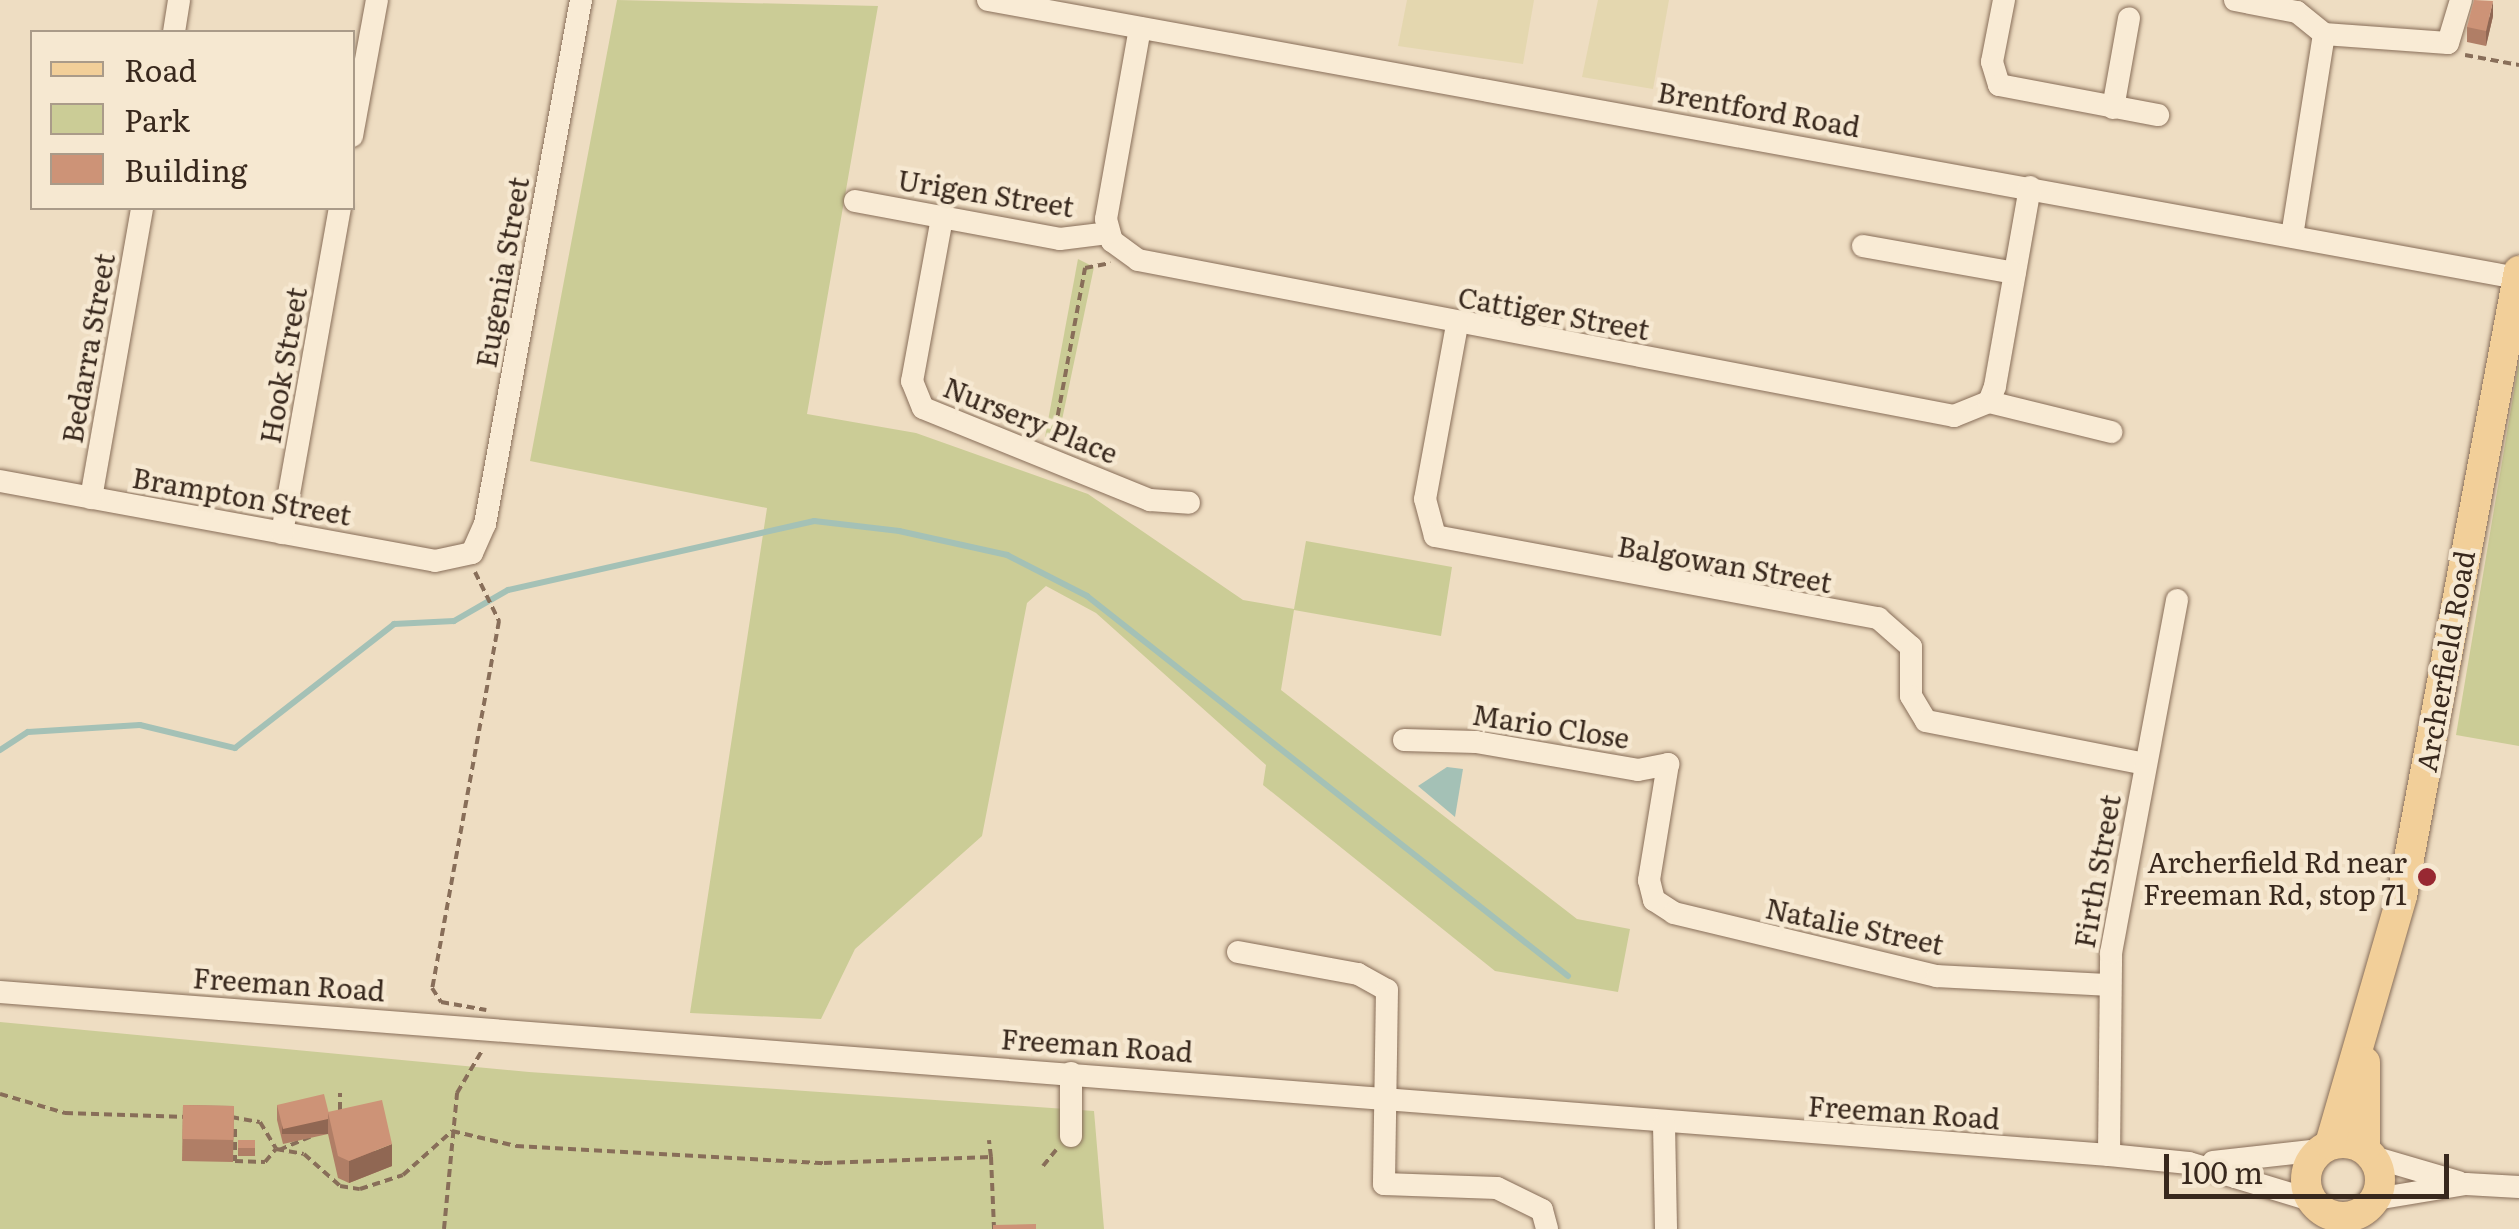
<!DOCTYPE html>
<html>
<head>
<meta charset="utf-8">
<style>
	body { margin:0 }
	#map { position:relative; width:2519px; height:1229px; overflow:hidden; background:#eeddc2; font-family:Literata,serif }
	div>[style] { position:absolute }
	.farmland>* { inset:0; background:#e4d7af }
	.green>* { inset:0; background:#cbcc96 }
	.water>* { inset:0; background:#a4c1b6 }
	.stream>* { height:6px; margin:-3px; padding:0 3px; transform-origin:3px; border-radius:3px; background:#a4c1b6 }
	.path>* { height:4px; margin-top:-2px; transform-origin:0; background:repeating-linear-gradient(90deg,#886e59 0 8px,transparent 0 13px) }
	.roads { filter:drop-shadow(0 0 2px #886e59) drop-shadow(0 0 2px #886e59) }
	.minor>* { height:22px; margin:-11px; padding:0 11px; transform-origin:11px; border-radius:11px; background:#f9ebd5 }
	.major>* { height:30px; margin:-15px; padding:0 15px; transform-origin:15px; border-radius:15px; background:#f2cf99 }
	.major>.ring { margin:-15px; padding:0; box-sizing:content-box; background:none; border:30px solid #f2cf99; border-radius:50% }
	.wall>* { inset:0; background:#b07e66; transform-origin:0 0 }
	.shaded-wall>* { inset:0; background:#906753; transform-origin:0 0 }
	.building>* { inset:0; background:#cd9377; transform-origin:0 0 }
	.dots>* { width:28px; height:28px; translate:-50% -50%; box-sizing:border-box; border:5px solid #f6e8d1; border-radius:50% }
	span { translate:-50% -50%; white-space:nowrap; text-align:center; line-height:1.15; -webkit-text-stroke:9px #f6e8d1; paint-order:stroke }
	.street-label { font-size:28px; color:#38281d }
	.poi-label { font-size:28px; color:#38281d }
	.right { translate:-100% -50%; text-align:right }
	.legend { position:absolute; left:30px; top:30px; width:325px; height:180px; box-sizing:border-box; background:#f6e8d1; border:2px solid #aa9b89; margin:0; padding:12px 18px; list-style:none; font-size:30px; color:#38281d }
	.legend li { display:flex; align-items:center; gap:20px; height:50px }
	.legend b { width:50px; border:2px solid #aa9b89 }
	.scale { position:absolute; left:2164px; top:1154px; width:285px; height:45px; box-sizing:border-box; border:5px solid #38281d; border-top:0; padding-left:12px; font-size:30px; line-height:35px; white-space:nowrap; color:#38281d; -webkit-text-stroke:8px #f6e8d1; paint-order:stroke }
</style>
</head>
<body>
<div id="map">
	<div class="farmland">
		<div style="clip-path:polygon(1407px 0,1534px 0,1523px 64px,1398px 46px)"></div>
		<div style="clip-path:polygon(1598px 0,1669px 0,1653px 89px,1582px 77px)"></div>
	</div>
	<div class="green">
		<div style="clip-path:polygon(617px 0,878px 6px,807px 414px,916px 433px,1088px 494px,1243px 600px,1294px 609px,1306px 541px,1452px 567px,1441px 636px,1294px 610px,1281px 690px,1577px 919px,1630px 929px,1618px 992px,1495px 971px,1263px 785px,1266px 765px,1096px 613px,1046px 586px,1027px 603px,982px 836px,855px 949px,821px 1019px,690px 1013px,767px 508px,530px 461px)"></div>
		<div style="clip-path:polygon(1078px 259px,1094px 267px,1058px 439px,1045px 437px)"></div>
		<div style="clip-path:polygon(2519px 361px,2519px 746px,2456px 735px)"></div>
		<div style="clip-path:polygon(0 1022px,529px 1072px,1094px 1111px,1104px 1229px,0 1229px)"></div>
	</div>
	<div class="water">
		<div style="clip-path:polygon(1447px 767px,1463px 769px,1455px 817px,1418px 786px)"></div>
	</div>
	<div class="stream">
		<div style="left:0;top:750px;width:33px;rotate:-33deg"></div>
		<div style="left:28px;top:732px;width:112px;rotate:-3.6deg"></div>
		<div style="left:140px;top:725px;width:98px;rotate:13.6deg"></div>
		<div style="left:235px;top:748px;width:202px;rotate:-37.9deg"></div>
		<div style="left:394px;top:624px;width:60px;rotate:-2.9deg"></div>
		<div style="left:454px;top:621px;width:62px;rotate:-29.9deg"></div>
		<div style="left:508px;top:590px;width:314px;rotate:-12.7deg"></div>
		<div style="left:814px;top:521px;width:86px;rotate:6.7deg"></div>
		<div style="left:899px;top:531px;width:111px;rotate:12.5deg"></div>
		<div style="left:1007px;top:555px;width:90px;rotate:27.1deg"></div>
		<div style="left:1087px;top:596px;width:613px;rotate:38.31deg"></div>
	</div>
	<div class="path">
		<div style="left:2465px;top:55px;width:55px;rotate:10.5deg"></div>
		<div style="left:1053px;top:441px;width:176px;rotate:-79.5deg"></div>
		<div style="left:1085px;top:268px;width:26px;rotate:-11deg"></div>
		<div style="left:475px;top:572px;width:55px;rotate:63.9deg"></div>
		<div style="left:499px;top:621px;width:373px;rotate:100.3deg"></div>
		<div style="left:432px;top:988px;width:17px;rotate:57deg"></div>
		<div style="left:441px;top:1002px;width:46px;rotate:10.1deg"></div>
		<div style="left:0;top:1094px;width:68px;rotate:16.3deg"></div>
		<div style="left:65px;top:1113px;width:122px;rotate:1.9deg"></div>
		<div style="left:340px;top:1110px;width:17px;rotate:-90deg"></div>
		<div style="left:231px;top:1117px;width:29px;rotate:10deg"></div>
		<div style="left:260px;top:1122px;width:31px;rotate:59deg"></div>
		<div style="left:276px;top:1149px;width:28px;rotate:10deg"></div>
		<div style="left:304px;top:1154px;width:48px;rotate:41.6deg"></div>
		<div style="left:340px;top:1186px;width:20px;rotate:9deg"></div>
		<div style="left:360px;top:1189px;width:45px;rotate:-18deg"></div>
		<div style="left:403px;top:1175px;width:66px;rotate:-41.9deg"></div>
		<div style="left:452px;top:1131px;width:66px;rotate:13.2deg"></div>
		<div style="left:516px;top:1146px;width:308px;rotate:3.2deg"></div>
		<div style="left:824px;top:1163px;width:167px;rotate:-2.1deg"></div>
		<div style="left:991px;top:1157px;width:17px;rotate:-97deg"></div>
		<div style="left:235px;top:1129px;width:32px;rotate:90deg"></div>
		<div style="left:235px;top:1161px;width:30px;rotate:2deg"></div>
		<div style="left:265px;top:1162px;width:17px;rotate:-50deg"></div>
		<div style="left:279px;top:1150px;width:34px;rotate:-23deg"></div>
		<div style="left:991px;top:1157px;width:72px;rotate:87.6deg"></div>
		<div style="left:1043px;top:1166px;width:21px;rotate:-51deg"></div>
		<div style="left:444px;top:1229px;width:137px;rotate:-84.5deg"></div>
		<div style="left:457px;top:1093px;width:51px;rotate:-59.4deg"></div>
	</div>
	<div class="roads">
		<div class="minor">
			<div style="left:988px;top:0;width:1555px;rotate:10.3deg"></div>
			<div style="left:2004px;top:0;width:63px;rotate:101deg"></div>
			<div style="left:1992px;top:62px;width:24px;rotate:73deg"></div>
			<div style="left:1999px;top:85px;width:162px;rotate:10.7deg"></div>
			<div style="left:2235px;top:0;width:63px;rotate:11deg"></div>
			<div style="left:2297px;top:12px;width:35px;rotate:39deg"></div>
			<div style="left:2324px;top:34px;width:205px;rotate:99deg"></div>
			<div style="left:1140px;top:28px;width:194px;rotate:100.1deg"></div>
			<div style="left:1106px;top:219px;width:23px;rotate:75deg"></div>
			<div style="left:1112px;top:241px;width:32px;rotate:36deg"></div>
			<div style="left:1138px;top:260px;width:831px;rotate:10.82deg"></div>
			<div style="left:1954px;top:416px;width:38px;rotate:-22deg"></div>
			<div style="left:1989px;top:402px;width:17px;rotate:-69deg"></div>
			<div style="left:1995px;top:386px;width:202px;rotate:-80deg"></div>
			<div style="left:174px;top:32px;width:32px;rotate:-81deg"></div>
			<div style="left:2324px;top:34px;width:124px;rotate:4.2deg"></div>
			<div style="left:2448px;top:43px;width:45px;rotate:-73.2deg"></div>
			<div style="left:2113px;top:108px;width:91px;rotate:-79.9deg"></div>
			<div style="left:352px;top:136px;width:138px;rotate:-79.6deg"></div>
			<div style="left:855px;top:201px;width:208px;rotate:10.5deg"></div>
			<div style="left:1060px;top:239px;width:48px;rotate:-7.1deg"></div>
			<div style="left:942px;top:218px;width:166px;rotate:100.4deg"></div>
			<div style="left:912px;top:381px;width:29px;rotate:68deg"></div>
			<div style="left:923px;top:408px;width:245px;rotate:22.1deg"></div>
			<div style="left:1150px;top:500px;width:39px;rotate:4deg"></div>
			<div style="left:1863px;top:246px;width:154px;rotate:10.1deg"></div>
			<div style="left:1457px;top:325px;width:177px;rotate:100.4deg"></div>
			<div style="left:1425px;top:499px;width:38px;rotate:75deg"></div>
			<div style="left:1435px;top:536px;width:451px;rotate:10.5deg"></div>
			<div style="left:1878px;top:618px;width:44px;rotate:41.3deg"></div>
			<div style="left:1911px;top:647px;width:49px;rotate:90deg"></div>
			<div style="left:1911px;top:696px;width:29px;rotate:59deg"></div>
			<div style="left:1926px;top:721px;width:223px;rotate:11.1deg"></div>
			<div style="left:1989px;top:402px;width:126px;rotate:13.8deg"></div>
			<div style="left:0;top:481px;width:442px;rotate:10.4deg"></div>
			<div style="left:435px;top:561px;width:38px;rotate:-12deg"></div>
			<div style="left:472px;top:553px;width:32px;rotate:-66deg"></div>
			<div style="left:485px;top:524px;width:533px;rotate:-79.62deg"></div>
			<div style="left:91px;top:498px;width:294px;rotate:-80deg"></div>
			<div style="left:282px;top:533px;width:330px;rotate:-79.9deg"></div>
			<div style="left:1404px;top:740px;width:72px;rotate:1.6deg"></div>
			<div style="left:1476px;top:742px;width:164px;rotate:9.8deg"></div>
			<div style="left:1638px;top:770px;width:31px;rotate:-11deg"></div>
			<div style="left:1668px;top:764px;width:118px;rotate:99.3deg"></div>
			<div style="left:1649px;top:880px;width:21px;rotate:76deg"></div>
			<div style="left:1654px;top:900px;width:24px;rotate:33deg"></div>
			<div style="left:1674px;top:913px;width:270px;rotate:13.5deg"></div>
			<div style="left:1937px;top:976px;width:173px;rotate:3deg"></div>
			<div style="left:1238px;top:952px;width:122px;rotate:10.4deg"></div>
			<div style="left:1358px;top:974px;width:33px;rotate:29deg"></div>
			<div style="left:1387px;top:990px;width:194px;rotate:90.9deg"></div>
			<div style="left:1384px;top:1184px;width:113px;rotate:2deg"></div>
			<div style="left:1497px;top:1188px;width:50px;rotate:26.1deg"></div>
			<div style="left:1542px;top:1210px;width:20px;rotate:75deg"></div>
			<div style="left:0;top:992px;width:2115px;rotate:4.42deg"></div>
			<div style="left:2109px;top:1155px;width:80px;rotate:5.7deg"></div>
			<div style="left:2189px;top:1163px;width:127px;rotate:16.9deg"></div>
			<div style="left:1071px;top:1073px;width:63px;rotate:90deg"></div>
			<div style="left:1664px;top:1124px;width:105px;rotate:88.9deg"></div>
			<div style="left:2109px;top:1155px;width:202px;rotate:-89.4deg"></div>
			<div style="left:2111px;top:953px;width:359px;rotate:-79.4deg"></div>
			<div style="left:2373px;top:1157px;width:89px;rotate:16.4deg"></div>
			<div style="left:2213px;top:1162px;width:108px;rotate:-6.4deg"></div>
			<div style="left:2376px;top:1199px;width:91px;rotate:-9.5deg"></div>
			<div style="left:2466px;top:1184px;width:53px;rotate:3.2deg"></div>
		</div>
		<div class="major">
			<div class="ring" style="left:2306px;top:1143px;width:44px;height:44px"></div>
			<div style="left:2330px;top:1144px;width:258px;rotate:-73.8deg"></div>
			<div style="left:2402px;top:896px;width:636px;rotate:-79.4deg"></div>
			<div style="left:2365px;top:1149px;width:87px;rotate:-90deg"></div>
		</div>
	</div>
	<div class="wall">
		<div style="clip-path:polygon(2493px 16px,2486px 46px,2467px 42px,2467px 27px)"></div>
		<div style="left:183px;top:1105px;width:51px;height:56px;rotate:1deg"></div>
		<div style="clip-path:polygon(277px 1105px,328px 1112px,392px 1166px,349px 1183px,338px 1178px,328px 1134px,283px 1144px,277px 1120px)"></div>
		<div style="left:238px;top:1140px;width:17px;height:16px"></div>
	</div>
	<div class="shaded-wall">
		<div style="clip-path:polygon(2493px 1px,2493px 16px,2486px 46px,2486px 31px)"></div>
		<div style="left:328px;top:1119px;width:15px;height:46px;rotate:90deg"></div>
		<div style="clip-path:polygon(392px 1144px,392px 1166px,349px 1183px,349px 1161px)"></div>
	</div>
	<div class="building">
		<div style="clip-path:polygon(2474px 0,2493px 1px,2486px 31px,2467px 27px)"></div>
		<div style="clip-path:polygon(324px 1094px,330px 1118px,328px 1112px,328px 1119px,283px 1129px,277px 1105px)"></div>
		<div style="clip-path:polygon(382px 1100px,392px 1144px,349px 1161px,338px 1156px,328px 1112px)"></div>
		<div style="left:183px;top:1105px;width:51px;height:34px;rotate:1deg"></div>
		<div style="left:238px;top:1140px;width:17px;height:8px"></div>
		<div style="clip-path:polygon(1036px 1224px,1036px 1229px,993px 1229px,993px 1225px)"></div>
	</div>
	<div class="dots">
		<div style="left:2427px;top:877px;background:#982832"></div>
	</div>
	<div class="street-label">
		<span style="left:1759px;top:108px;rotate:10deg">Brentford Road</span>
		<span style="left:986px;top:192px;rotate:9deg">Urigen Street</span>
		<span style="left:501px;top:272px;rotate:-80deg">Eugenia Street</span>
		<span style="left:1554px;top:312px;rotate:10deg">Cattiger Street</span>
		<span style="left:87px;top:348px;rotate:-80deg">Bedarra Street</span>
		<span style="left:282px;top:365px;rotate:-80deg">Hook Street</span>
		<span style="left:1031px;top:419px;rotate:22deg">Nursery Place</span>
		<span style="left:242px;top:495px;rotate:10deg">Brampton Street</span>
		<span style="left:1725px;top:563px;rotate:10deg">Balgowan Street</span>
		<span style="left:2444px;top:661px;rotate:-80deg">Archerfield Road</span>
		<span style="left:1551px;top:725px;rotate:9deg">Mario Close</span>
		<span style="left:2096px;top:871px;rotate:-80deg">Firth Street</span>
		<span style="left:1855px;top:925px;rotate:12deg">Natalie Street</span>
		<span style="left:289px;top:983px;rotate:4deg">Freeman Road</span>
		<span style="left:1097px;top:1044px;rotate:4deg">Freeman Road</span>
		<span style="left:1904px;top:1111px;rotate:4deg">Freeman Road</span>
	</div>
	<div class="poi-label">
		<span class="right" style="left:2407px;top:877px">Archerfield Rd near<br>Freeman Rd, stop 71</span>
	</div>
	<ul class="legend">
	<li><b style="height:12px;background:#f2cf99"></b>Road</li>
	<li><b style="height:28px;background:#cbcc96"></b>Park</li>
	<li><b style="height:28px;background:#cd9377"></b>Building</li>
	</ul>
	<div class="scale">100 m</div>
</div>
</body>
</html>
